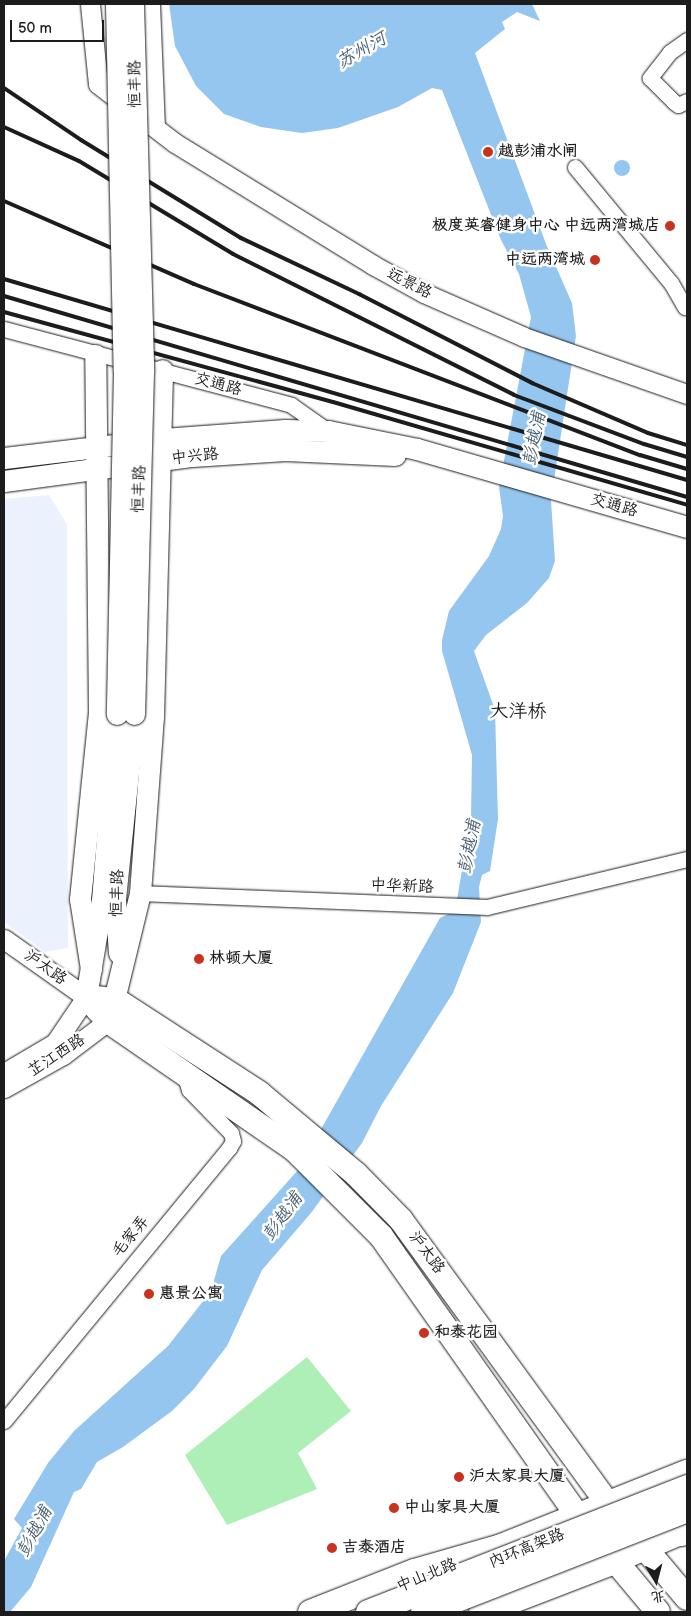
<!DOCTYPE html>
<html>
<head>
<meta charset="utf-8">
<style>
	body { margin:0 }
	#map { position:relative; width:691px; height:1616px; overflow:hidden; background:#fff; font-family:"Balsamiq Sans","LXGW WenKai TC",sans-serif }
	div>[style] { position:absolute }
	.built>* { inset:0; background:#ecf2fd }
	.green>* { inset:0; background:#aeefb8 }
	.water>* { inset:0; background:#94c6f0 }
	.round { border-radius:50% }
	.roads { filter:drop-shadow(0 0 1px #1c1c1c) drop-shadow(0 0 1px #1c1c1c) }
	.minor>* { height:15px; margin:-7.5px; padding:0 7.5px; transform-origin:7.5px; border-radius:7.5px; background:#fff }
	.tertiary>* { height:19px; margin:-9.5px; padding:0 9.5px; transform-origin:9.5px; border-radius:9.5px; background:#fff }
	.secondary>* { height:21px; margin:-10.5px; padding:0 10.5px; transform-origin:10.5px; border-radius:10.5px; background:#fff }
	.primary>* { height:24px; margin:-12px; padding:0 12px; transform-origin:12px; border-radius:12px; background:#fff }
	.trunk>* { height:25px; margin:-12.5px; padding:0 12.5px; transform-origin:12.5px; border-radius:12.5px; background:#fff }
	.rail>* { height:4px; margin:-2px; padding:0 2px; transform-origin:2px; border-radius:2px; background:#1c1c1c }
	.bridges { filter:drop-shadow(0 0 1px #1c1c1c) drop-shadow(0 0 1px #1c1c1c) }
	.secondary-bridge>* { height:21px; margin:-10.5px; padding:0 10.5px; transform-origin:10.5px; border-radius:10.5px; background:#fff }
	.trunk-bridge>* { height:25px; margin:-12.5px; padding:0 12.5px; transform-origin:12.5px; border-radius:12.5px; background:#fff }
	.dots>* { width:14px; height:14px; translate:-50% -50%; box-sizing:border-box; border:2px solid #fff; border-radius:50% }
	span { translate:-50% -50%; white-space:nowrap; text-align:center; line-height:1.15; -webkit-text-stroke:5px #fff; paint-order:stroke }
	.street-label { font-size:16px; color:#1c1c1c }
	.poi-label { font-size:16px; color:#1c1c1c; font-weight:700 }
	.left { translate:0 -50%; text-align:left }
	.right { translate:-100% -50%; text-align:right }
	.water-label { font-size:18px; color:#4c6071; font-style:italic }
	.quarter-label { font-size:19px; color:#1c1c1c }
	.frame { position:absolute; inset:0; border:5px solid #1c1c1c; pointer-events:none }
	.north { position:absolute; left:631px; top:1556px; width:50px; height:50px; -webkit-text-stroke:4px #fff; paint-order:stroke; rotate:172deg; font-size:14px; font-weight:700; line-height:20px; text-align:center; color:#1c1c1c }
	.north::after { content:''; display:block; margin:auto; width:18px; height:22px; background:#1c1c1c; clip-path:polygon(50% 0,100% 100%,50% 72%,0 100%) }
	.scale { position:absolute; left:10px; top:20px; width:94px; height:22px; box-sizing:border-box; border:2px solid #1c1c1c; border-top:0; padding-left:6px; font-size:15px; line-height:18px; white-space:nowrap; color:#1c1c1c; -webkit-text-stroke:4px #fff; paint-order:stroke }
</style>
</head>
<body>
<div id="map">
	<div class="built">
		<div style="clip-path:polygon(49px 495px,67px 524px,68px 948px,45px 952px,4px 922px,4px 499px)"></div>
	</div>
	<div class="green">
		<div style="clip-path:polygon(307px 1357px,351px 1411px,298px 1453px,317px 1489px,227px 1525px,185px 1455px)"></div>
	</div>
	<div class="water">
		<div style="clip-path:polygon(169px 4px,532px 4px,540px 21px,517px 12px,502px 22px,505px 29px,475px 53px,546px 244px,572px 303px,576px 336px,551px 500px,555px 561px,549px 578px,527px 603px,486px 635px,474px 651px,495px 710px,498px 819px,490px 871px,482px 875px,479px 887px,481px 922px,453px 993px,381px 1106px,362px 1143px,311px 1213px,262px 1270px,227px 1346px,194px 1389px,172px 1411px,123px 1447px,97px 1462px,81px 1489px,74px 1492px,31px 1587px,10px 1612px,4px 1612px,4px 1561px,22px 1528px,14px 1519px,48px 1463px,74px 1431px,168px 1346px,211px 1291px,221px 1256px,298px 1170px,440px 918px,455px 911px,471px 818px,472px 755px,442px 651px,442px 640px,449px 611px,489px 556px,501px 529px,503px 516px,499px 487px,531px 317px,519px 274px,501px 240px,442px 90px,432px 88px,398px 107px,338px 128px,302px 133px,261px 127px,224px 114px,196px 86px,175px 46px)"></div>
		<div class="round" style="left:614px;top:160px;width:16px;height:16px"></div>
	</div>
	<div class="roads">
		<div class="minor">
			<div style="left:687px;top:40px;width:21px;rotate:145deg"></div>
			<div style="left:670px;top:52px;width:33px;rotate:128deg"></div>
			<div style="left:650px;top:78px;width:34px;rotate:45deg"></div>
			<div style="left:674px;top:102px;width:5px;rotate:37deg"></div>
			<div style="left:678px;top:105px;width:10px;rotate:-24deg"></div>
			<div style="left:575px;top:167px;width:151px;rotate:50.4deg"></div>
			<div style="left:671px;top:283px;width:28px;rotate:60deg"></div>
			<div style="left:4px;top:329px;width:297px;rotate:14.8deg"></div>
			<div style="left:291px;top:405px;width:45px;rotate:35.1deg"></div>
			<div style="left:140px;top:893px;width:347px;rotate:2.3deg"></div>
			<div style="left:487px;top:907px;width:206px;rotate:-13.5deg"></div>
			<div style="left:4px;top:1421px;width:354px;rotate:-50.5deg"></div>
			<div style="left:229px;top:1148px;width:8px;rotate:-60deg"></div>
			<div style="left:233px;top:1141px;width:8px;rotate:-104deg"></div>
			<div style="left:231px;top:1133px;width:60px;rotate:-134.3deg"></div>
			<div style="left:189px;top:1090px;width:15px;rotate:-106deg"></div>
		</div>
		<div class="tertiary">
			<div style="left:90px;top:4px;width:80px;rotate:84.3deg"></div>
			<div style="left:98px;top:84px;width:97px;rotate:37.5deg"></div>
			<div style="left:175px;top:143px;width:233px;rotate:31.6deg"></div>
			<div style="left:373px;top:265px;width:58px;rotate:28.8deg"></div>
			<div style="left:424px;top:293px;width:109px;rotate:23.7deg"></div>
			<div style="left:524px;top:337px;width:173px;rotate:19.3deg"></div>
			<div style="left:150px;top:4px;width:123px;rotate:87.7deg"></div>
			<div style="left:4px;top:939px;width:100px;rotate:35.3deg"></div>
			<div style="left:86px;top:997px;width:55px;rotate:124deg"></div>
			<div style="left:55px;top:1043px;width:59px;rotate:149.5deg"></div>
			<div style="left:4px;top:1088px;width:68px;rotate:-29.2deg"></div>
			<div style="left:63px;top:1055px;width:56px;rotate:-37.1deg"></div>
		</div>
		<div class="secondary">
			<div style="left:4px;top:458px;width:160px;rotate:-6.8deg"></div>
			<div style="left:163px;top:439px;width:122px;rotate:-4.2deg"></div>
			<div style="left:285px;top:430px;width:43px;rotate:1.3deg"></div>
			<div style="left:328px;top:431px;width:91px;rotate:11.4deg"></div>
			<div style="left:417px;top:449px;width:281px;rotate:16.1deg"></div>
			<div style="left:4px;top:481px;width:190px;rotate:-7.6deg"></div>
			<div style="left:192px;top:456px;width:93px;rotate:-3.7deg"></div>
			<div style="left:285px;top:450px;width:110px;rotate:2.6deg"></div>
			<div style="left:119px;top:953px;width:54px;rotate:-94.2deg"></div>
			<div style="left:115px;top:899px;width:186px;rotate:-84.1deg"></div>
			<div style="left:91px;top:969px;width:71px;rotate:-98.9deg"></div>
			<div style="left:80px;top:899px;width:188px;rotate:-84.2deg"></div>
			<div style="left:99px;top:712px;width:357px;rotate:-90.6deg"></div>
			<div style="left:86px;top:997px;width:98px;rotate:-80.6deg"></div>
			<div style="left:102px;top:900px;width:187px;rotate:-85.4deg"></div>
			<div style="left:110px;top:1016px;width:127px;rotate:-76.3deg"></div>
			<div style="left:140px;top:893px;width:176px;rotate:-85.8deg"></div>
			<div style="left:153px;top:717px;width:347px;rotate:-88.5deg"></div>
		</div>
		<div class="primary">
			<div style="left:86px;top:997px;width:30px;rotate:6deg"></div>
			<div style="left:116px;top:1000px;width:171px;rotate:33deg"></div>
			<div style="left:259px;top:1093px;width:126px;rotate:39.9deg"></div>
			<div style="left:356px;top:1174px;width:64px;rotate:45.6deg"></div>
			<div style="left:401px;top:1220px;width:350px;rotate:53.9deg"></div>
			<div style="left:607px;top:1503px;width:124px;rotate:49.9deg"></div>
			<div style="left:86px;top:997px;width:33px;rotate:47deg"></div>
			<div style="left:108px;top:1021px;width:227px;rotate:34.6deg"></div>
			<div style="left:295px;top:1150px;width:122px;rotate:45deg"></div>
			<div style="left:381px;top:1236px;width:341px;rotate:54.9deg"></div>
			<div style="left:577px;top:1515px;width:126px;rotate:50.1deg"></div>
			<div style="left:489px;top:1551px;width:213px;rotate:-21.8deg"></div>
			<div style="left:631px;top:1554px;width:61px;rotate:-23.2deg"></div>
		</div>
		<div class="trunk">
			<div style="left:681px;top:1533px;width:7px;rotate:-27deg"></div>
			<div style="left:310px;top:1612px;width:112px;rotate:-21.5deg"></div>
			<div style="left:414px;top:1571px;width:98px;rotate:-16deg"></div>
			<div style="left:481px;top:1612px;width:142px;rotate:-21deg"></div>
		</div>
	</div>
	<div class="rail">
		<div style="left:4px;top:88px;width:93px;rotate:34deg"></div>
		<div style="left:81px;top:140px;width:188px;rotate:31.5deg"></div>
		<div style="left:241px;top:238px;width:131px;rotate:25.4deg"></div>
		<div style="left:359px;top:294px;width:195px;rotate:27.2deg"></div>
		<div style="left:532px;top:383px;width:126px;rotate:23.3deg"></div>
		<div style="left:648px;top:433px;width:41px;rotate:17.1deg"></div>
		<div style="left:4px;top:127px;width:82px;rotate:24.4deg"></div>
		<div style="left:79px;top:161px;width:180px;rotate:31.1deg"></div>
		<div style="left:233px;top:254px;width:314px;rotate:26.6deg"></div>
		<div style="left:514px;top:395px;width:139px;rotate:20.7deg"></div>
		<div style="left:644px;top:444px;width:45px;rotate:16.8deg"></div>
		<div style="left:4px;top:201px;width:207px;rotate:23.6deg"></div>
		<div style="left:194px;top:284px;width:478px;rotate:21deg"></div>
		<div style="left:640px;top:455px;width:49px;rotate:16.6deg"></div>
		<div style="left:4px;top:279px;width:712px;rotate:16.4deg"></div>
		<div style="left:4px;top:296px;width:712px;rotate:16.4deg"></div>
		<div style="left:4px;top:312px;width:341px;rotate:15.3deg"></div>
		<div style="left:333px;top:402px;width:369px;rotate:16.2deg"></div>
	</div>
	<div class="bridges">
		<div class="secondary-bridge">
			<div style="left:116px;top:4px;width:367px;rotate:88.8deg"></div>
			<div style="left:124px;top:371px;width:343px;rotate:91.2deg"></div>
			<div style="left:133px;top:4px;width:368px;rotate:88.4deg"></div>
			<div style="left:143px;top:372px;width:342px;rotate:91.5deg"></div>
		</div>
		<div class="trunk-bridge">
			<div style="left:368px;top:1612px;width:343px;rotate:-21.4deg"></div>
			<div style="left:423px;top:1612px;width:283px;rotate:-21.3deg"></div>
		</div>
	</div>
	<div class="dots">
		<div style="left:488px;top:152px;background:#c8321e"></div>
		<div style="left:670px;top:226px;background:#c8321e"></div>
		<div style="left:595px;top:260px;background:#c8321e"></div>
		<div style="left:199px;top:959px;background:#c8321e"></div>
		<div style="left:149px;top:1294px;background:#c8321e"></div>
		<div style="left:424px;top:1333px;background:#c8321e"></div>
		<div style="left:459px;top:1477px;background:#c8321e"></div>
		<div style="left:394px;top:1508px;background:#c8321e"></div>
		<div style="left:332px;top:1548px;background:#c8321e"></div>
	</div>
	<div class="street-label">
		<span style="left:136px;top:84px;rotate:-91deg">恒丰路</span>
		<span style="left:409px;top:284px;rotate:27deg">远景路</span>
		<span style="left:218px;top:385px;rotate:15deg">交通路</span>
		<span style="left:195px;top:457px;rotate:-6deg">中兴路</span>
		<span style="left:140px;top:489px;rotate:-88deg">恒丰路</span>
		<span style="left:614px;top:506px;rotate:16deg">交通路</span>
		<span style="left:402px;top:887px;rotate:2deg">中华新路</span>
		<span style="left:118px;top:893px;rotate:-88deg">恒丰路</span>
		<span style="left:45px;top:968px;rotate:35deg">沪太路</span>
		<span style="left:57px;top:1056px;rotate:-33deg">芷江西路</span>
		<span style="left:131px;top:1237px;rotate:-50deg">毛家弄</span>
		<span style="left:426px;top:1253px;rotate:53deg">沪太路</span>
		<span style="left:527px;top:1549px;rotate:-22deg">内环高架路</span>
		<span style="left:427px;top:1576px;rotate:-22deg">中山北路</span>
	</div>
	<div class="poi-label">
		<span class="left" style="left:498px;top:152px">越彭浦水闸</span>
		<span class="right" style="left:660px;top:226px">极度英睿健身中心 中远两湾城店</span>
		<span class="right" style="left:585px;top:260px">中远两湾城</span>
		<span class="left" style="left:209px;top:959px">林顿大厦</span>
		<span class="left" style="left:159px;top:1294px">惠景公寓</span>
		<span class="left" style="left:434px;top:1333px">和泰花园</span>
		<span class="left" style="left:469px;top:1477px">沪太家具大厦</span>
		<span class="left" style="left:404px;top:1508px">中山家具大厦</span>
		<span class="left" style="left:342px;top:1548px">吉泰酒店</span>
	</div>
	<div class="water-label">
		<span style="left:362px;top:51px;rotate:-30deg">苏州河</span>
		<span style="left:535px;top:439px;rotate:-79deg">彭越浦</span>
		<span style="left:470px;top:847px;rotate:-79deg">彭越浦</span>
		<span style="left:283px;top:1217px;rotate:-54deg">彭越浦</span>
		<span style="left:35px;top:1532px;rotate:-62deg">彭越浦</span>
	</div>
	<div class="quarter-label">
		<span style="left:518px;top:712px">大洋桥</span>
	</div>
	<div class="frame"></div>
	<div class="north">北</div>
	<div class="scale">50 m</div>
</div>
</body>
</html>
